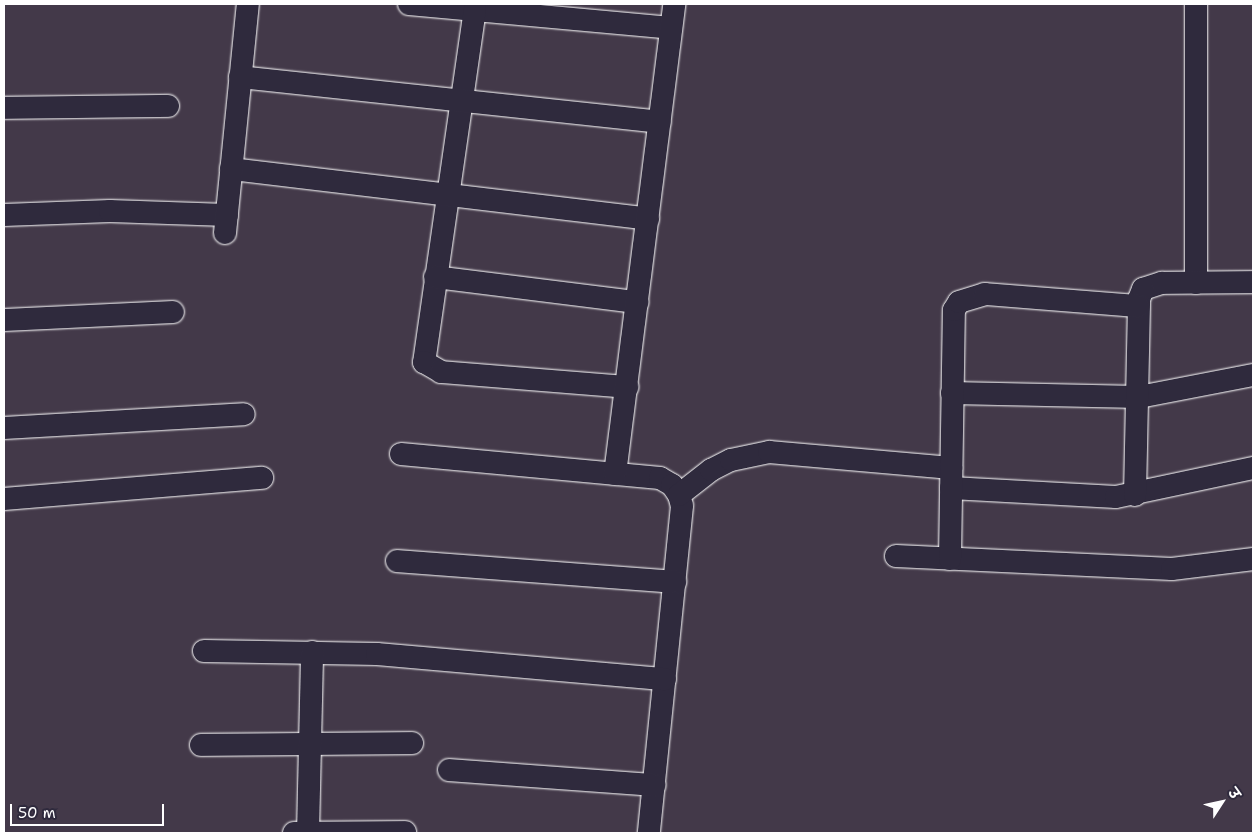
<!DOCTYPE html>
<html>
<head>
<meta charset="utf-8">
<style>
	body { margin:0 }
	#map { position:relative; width:1257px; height:837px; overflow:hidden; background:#433949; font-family:"Shantell Sans","Playpen Sans Deva",sans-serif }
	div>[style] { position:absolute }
	.roads { filter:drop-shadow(0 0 1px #fff) drop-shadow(0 0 1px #fff) }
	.street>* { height:22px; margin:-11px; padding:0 11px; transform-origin:11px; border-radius:11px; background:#2f2a3d }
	span { translate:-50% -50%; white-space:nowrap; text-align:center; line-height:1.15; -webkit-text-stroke:4px #2f2a3d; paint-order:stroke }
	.frame { position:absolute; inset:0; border:5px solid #fff; pointer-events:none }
	.north { position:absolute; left:1197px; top:777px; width:50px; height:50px; -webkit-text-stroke:4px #2f2a3d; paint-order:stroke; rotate:55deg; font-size:14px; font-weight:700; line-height:20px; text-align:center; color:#fff }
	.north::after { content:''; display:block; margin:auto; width:18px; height:22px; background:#fff; clip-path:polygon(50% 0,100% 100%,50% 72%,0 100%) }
	.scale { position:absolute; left:10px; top:804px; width:154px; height:22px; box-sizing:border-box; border:2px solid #fff; border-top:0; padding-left:6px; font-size:15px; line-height:18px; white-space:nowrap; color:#fff; -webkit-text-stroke:4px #2f2a3d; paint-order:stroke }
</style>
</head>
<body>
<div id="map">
	<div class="roads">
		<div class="street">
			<div style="left:409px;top:4px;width:263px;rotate:5.2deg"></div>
			<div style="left:475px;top:9px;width:357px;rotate:98.2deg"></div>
			<div style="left:424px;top:362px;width:20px;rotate:30deg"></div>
			<div style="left:441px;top:372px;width:187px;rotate:4.6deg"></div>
			<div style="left:240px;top:77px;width:422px;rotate:6.1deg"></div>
			<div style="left:4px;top:108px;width:164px;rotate:-0.7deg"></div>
			<div style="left:231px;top:169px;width:420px;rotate:6.8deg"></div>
			<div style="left:4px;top:215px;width:106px;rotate:-2.2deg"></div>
			<div style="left:110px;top:211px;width:117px;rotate:2deg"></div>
			<div style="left:225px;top:233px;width:230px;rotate:-84.3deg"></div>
			<div style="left:435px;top:277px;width:204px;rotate:7.1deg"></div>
			<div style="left:1196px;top:283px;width:279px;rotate:-90deg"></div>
			<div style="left:4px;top:320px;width:169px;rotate:-2.7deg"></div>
			<div style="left:952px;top:393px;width:187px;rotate:1.2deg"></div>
			<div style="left:1139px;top:397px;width:116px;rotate:-10.9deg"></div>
			<div style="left:4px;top:428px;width:240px;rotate:-3.3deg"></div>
			<div style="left:401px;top:454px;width:260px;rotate:5.3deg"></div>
			<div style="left:660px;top:478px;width:14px;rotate:30deg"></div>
			<div style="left:672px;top:485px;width:12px;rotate:55deg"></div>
			<div style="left:679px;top:495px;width:11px;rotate:75deg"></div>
			<div style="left:682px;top:506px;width:329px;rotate:95.8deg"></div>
			<div style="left:615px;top:474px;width:474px;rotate:-82.8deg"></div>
			<div style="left:951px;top:488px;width:165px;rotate:3.1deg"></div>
			<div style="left:1116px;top:497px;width:140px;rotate:-12deg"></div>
			<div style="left:679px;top:495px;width:41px;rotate:-38deg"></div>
			<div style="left:711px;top:470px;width:22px;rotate:-27deg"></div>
			<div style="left:731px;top:460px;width:39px;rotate:-12deg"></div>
			<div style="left:769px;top:452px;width:183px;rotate:5deg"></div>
			<div style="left:1135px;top:495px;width:196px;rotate:-88.8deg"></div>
			<div style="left:1139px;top:299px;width:11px;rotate:-68deg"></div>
			<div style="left:1143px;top:289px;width:20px;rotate:-18deg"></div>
			<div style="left:1162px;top:283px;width:91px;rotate:-0.6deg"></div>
			<div style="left:4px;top:499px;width:259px;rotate:-4.7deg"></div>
			<div style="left:896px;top:556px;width:276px;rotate:2.7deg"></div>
			<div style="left:1172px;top:569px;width:82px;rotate:-7deg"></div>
			<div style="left:950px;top:559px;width:249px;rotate:-89.1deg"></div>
			<div style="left:954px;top:310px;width:9px;rotate:-58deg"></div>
			<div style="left:959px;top:302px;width:27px;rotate:-17deg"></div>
			<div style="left:985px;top:294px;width:154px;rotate:4.5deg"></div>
			<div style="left:397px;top:561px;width:279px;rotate:4.3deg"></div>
			<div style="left:204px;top:651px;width:173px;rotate:1deg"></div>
			<div style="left:377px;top:654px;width:289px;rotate:5deg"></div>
			<div style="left:201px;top:745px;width:211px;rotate:-0.5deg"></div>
			<div style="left:449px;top:770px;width:206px;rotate:4.2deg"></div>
			<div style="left:294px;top:833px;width:111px;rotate:-0.5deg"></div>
			<div style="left:308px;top:833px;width:181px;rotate:-88.7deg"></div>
		</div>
	</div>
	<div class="frame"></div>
	<div class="north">उ</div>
	<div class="scale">50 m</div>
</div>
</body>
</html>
